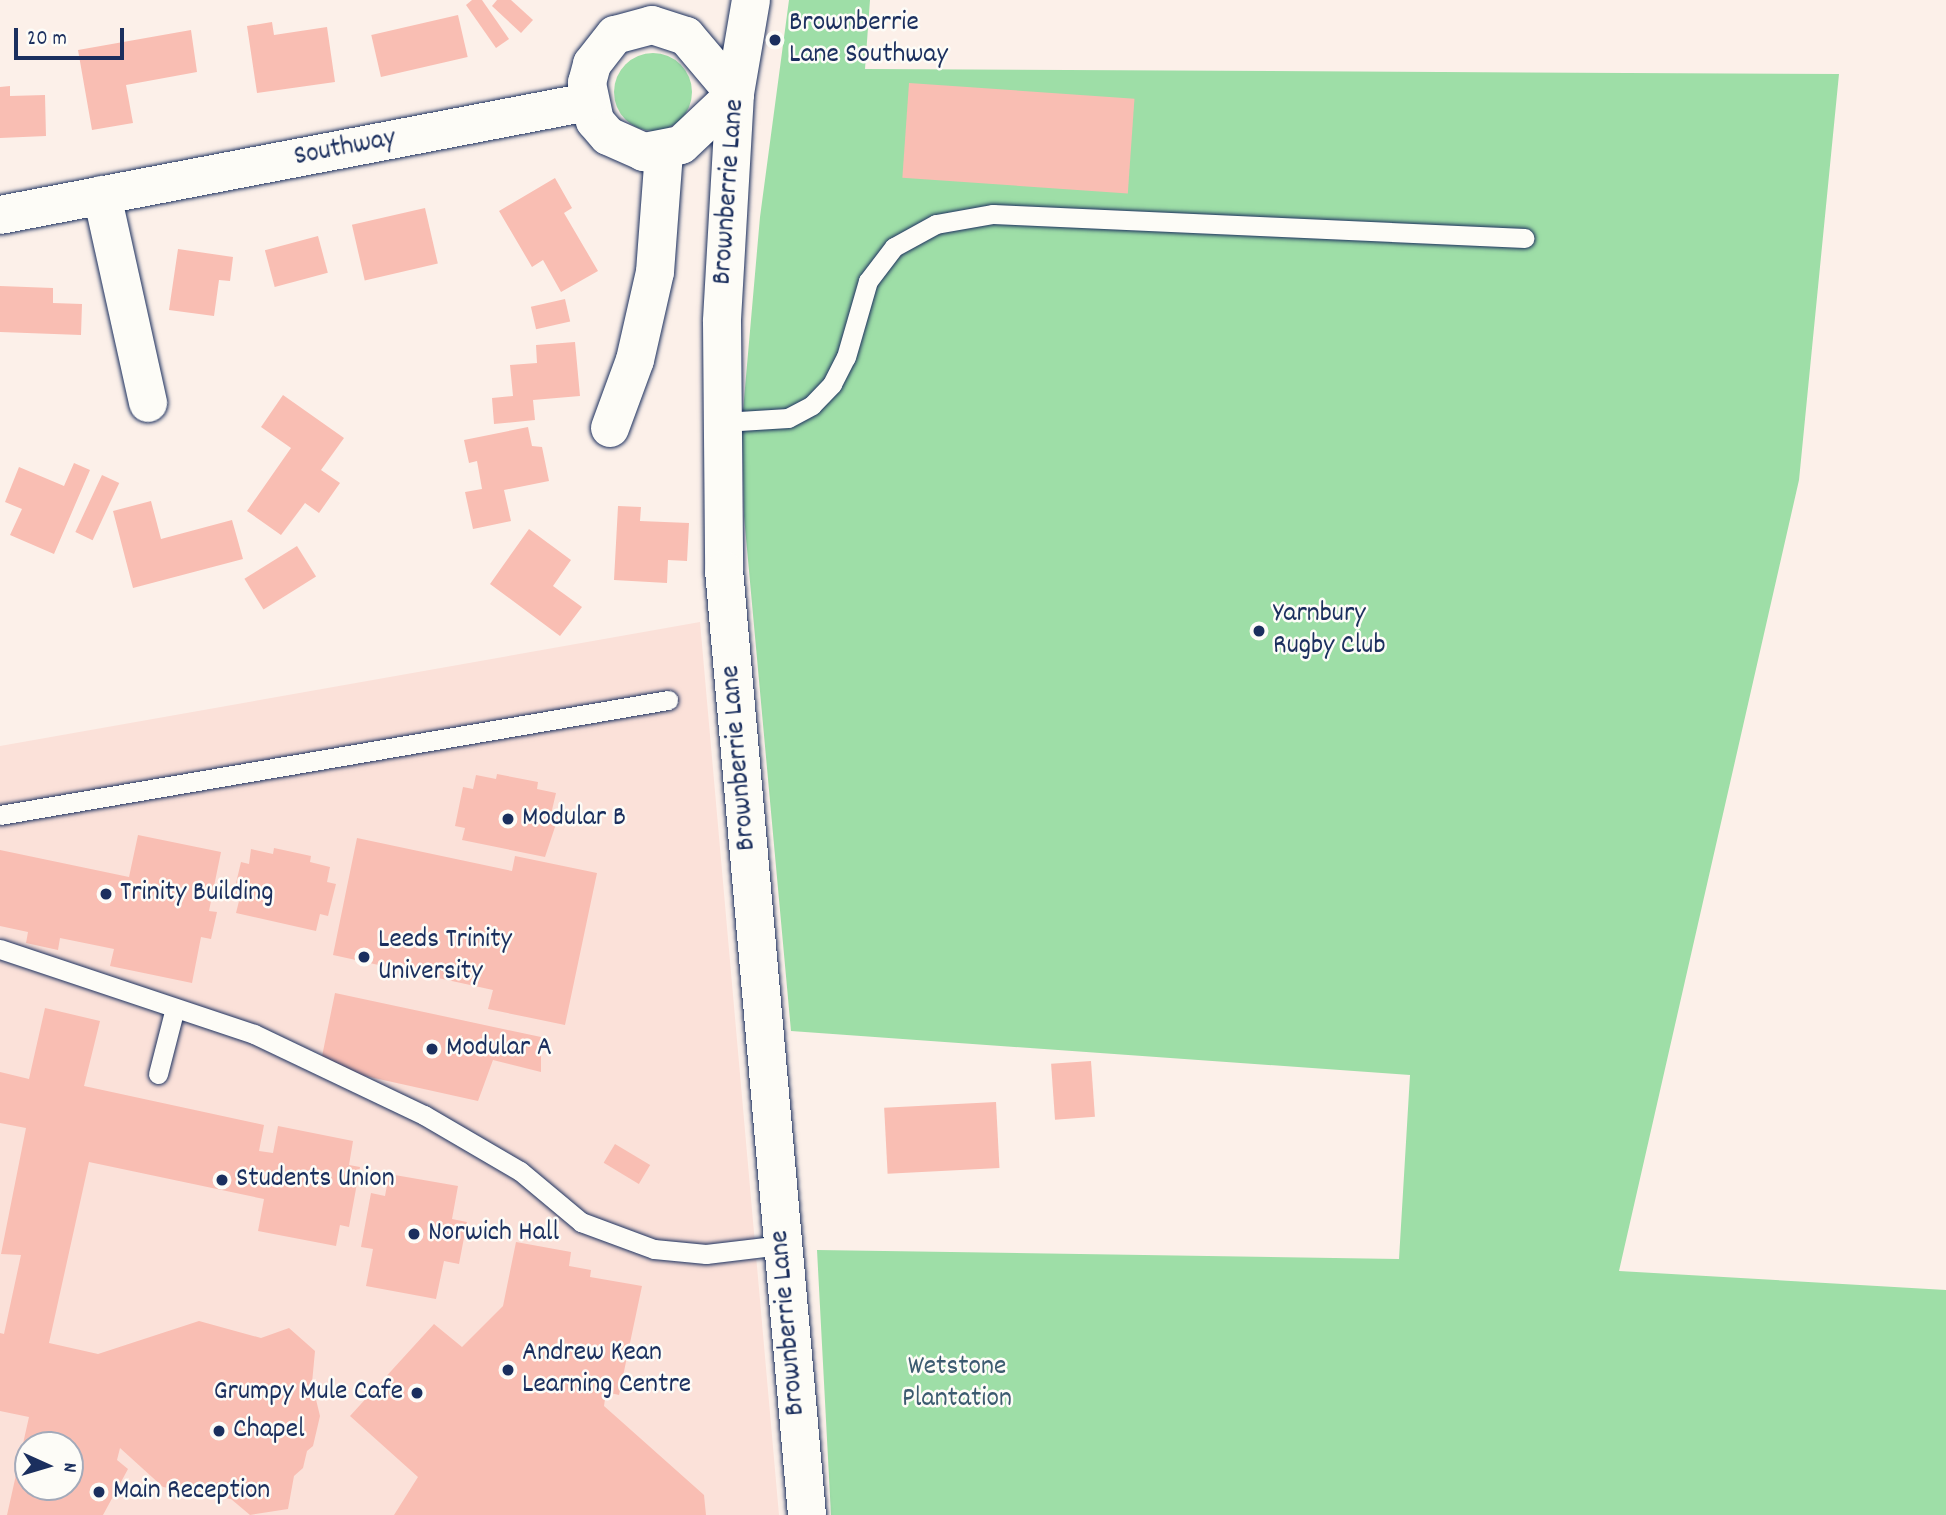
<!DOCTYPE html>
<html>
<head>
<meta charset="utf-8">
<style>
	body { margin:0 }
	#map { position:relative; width:1946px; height:1515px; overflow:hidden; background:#fcf0e9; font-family:Dekko,sans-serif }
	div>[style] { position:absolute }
	.built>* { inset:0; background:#fbe1d9 }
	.green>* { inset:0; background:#9edea7 }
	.round { border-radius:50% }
	.building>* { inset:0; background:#f9beb3; transform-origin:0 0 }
	.roads { filter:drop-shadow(0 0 2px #1b2f5e) drop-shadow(0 0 2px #1b2f5e) }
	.service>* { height:19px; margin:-9.5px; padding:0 9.5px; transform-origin:9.5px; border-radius:9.5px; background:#fdfcf7 }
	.minor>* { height:38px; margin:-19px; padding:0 19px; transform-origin:19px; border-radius:19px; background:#fdfcf7 }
	.tertiary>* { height:38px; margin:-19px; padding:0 19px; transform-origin:19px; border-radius:19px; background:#fdfcf7 }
	.dots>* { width:19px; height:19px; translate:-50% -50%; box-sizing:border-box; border:4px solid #fdfcf7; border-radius:50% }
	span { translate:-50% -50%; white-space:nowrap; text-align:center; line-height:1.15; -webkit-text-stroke:5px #fdfcf7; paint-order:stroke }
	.poi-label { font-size:28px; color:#1b2f5e }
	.left { translate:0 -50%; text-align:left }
	.right { translate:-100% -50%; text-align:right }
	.street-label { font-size:28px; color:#1b2f5e }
	.park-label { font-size:28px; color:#3c5b70 }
	.north { position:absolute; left:14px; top:1431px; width:70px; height:70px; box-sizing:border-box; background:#fdfcf7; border:2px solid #a3aaba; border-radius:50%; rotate:94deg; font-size:19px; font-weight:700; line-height:28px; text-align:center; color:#1b2f5e }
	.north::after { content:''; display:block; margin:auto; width:24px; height:32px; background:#1b2f5e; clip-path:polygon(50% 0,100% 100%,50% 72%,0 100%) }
	.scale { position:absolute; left:14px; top:28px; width:110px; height:32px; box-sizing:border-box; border:4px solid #1b2f5e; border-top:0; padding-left:9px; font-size:21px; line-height:24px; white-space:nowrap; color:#1b2f5e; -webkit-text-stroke:5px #fdfcf7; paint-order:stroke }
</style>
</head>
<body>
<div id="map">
	<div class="built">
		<div style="clip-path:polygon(evenodd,700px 622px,779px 1515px,0 1515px,0 746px,700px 622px,28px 1445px,70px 1445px,70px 1487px,28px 1487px,28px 1445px)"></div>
	</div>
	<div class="green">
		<div style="clip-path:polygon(789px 0,870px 0,865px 69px,1839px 74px,1799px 480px,1619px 1271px,1946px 1290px,1946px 1515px,831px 1515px,817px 1250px,1399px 1259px,1410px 1075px,791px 1031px,744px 516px,742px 422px,760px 217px)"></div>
		<div class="round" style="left:614px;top:53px;width:78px;height:78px"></div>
	</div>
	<div class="building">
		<div style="clip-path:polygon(472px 0,482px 0,509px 39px,496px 48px,466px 5px)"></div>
		<div style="clip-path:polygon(497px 0,511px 0,533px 20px,521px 33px,492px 6px)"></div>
		<div style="left:458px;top:15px;width:43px;height:89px;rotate:77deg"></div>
		<div style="clip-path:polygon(272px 22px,274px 35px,327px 27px,335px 82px,257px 93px,247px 26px)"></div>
		<div style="clip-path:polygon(191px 30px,197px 72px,126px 85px,133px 123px,92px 130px,78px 50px)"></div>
		<div style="left:909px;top:83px;width:226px;height:95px;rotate:4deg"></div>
		<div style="clip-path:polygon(10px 86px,10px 96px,45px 95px,46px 136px,0 138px,0 87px)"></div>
		<div style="clip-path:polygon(555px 178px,572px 208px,564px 213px,598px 271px,561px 292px,543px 260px,532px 267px,499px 211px)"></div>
		<div style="left:425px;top:208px;width:57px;height:75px;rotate:77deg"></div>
		<div style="left:318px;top:236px;width:38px;height:55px;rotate:75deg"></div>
		<div style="clip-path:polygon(178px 249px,233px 257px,230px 281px,219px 280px,214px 316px,169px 310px)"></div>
		<div style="clip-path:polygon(0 286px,53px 288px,53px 303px,82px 304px,81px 335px,0 332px)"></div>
		<div style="left:565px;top:299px;width:23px;height:35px;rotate:77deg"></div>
		<div style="clip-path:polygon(575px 342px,580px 396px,533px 400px,535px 420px,494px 424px,492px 398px,513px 396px,510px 365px,537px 363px,536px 345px)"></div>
		<div style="clip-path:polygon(283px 395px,344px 438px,321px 470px,340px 483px,319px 513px,305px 503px,281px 535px,247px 511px,291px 448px,261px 427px)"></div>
		<div style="clip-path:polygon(528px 427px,532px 446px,542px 447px,549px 481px,504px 490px,511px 521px,473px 529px,465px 492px,482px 489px,477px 461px,469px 463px,464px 440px)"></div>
		<div style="clip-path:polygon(74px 463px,90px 470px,54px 554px,10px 535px,22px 509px,5px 502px,19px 467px,64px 486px)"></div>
		<div style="left:102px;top:475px;width:19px;height:63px;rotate:25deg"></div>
		<div style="clip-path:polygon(151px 501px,161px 539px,232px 520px,243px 559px,133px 588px,113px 511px)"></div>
		<div style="clip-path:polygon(618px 506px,641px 507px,640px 521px,689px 523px,687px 561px,668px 560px,667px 583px,614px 580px)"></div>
		<div style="clip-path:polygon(529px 529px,571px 560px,553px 586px,582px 607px,560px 636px,490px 584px)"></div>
		<div style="left:297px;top:546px;width:36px;height:62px;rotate:58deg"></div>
		<div style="clip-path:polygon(497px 774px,538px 782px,537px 789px,556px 793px,552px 810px,560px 812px,545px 857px,462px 840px,465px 828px,455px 826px,463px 787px,473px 789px,476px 775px,496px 779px)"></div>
		<div style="clip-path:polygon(138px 835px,221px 852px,209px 911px,217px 912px,211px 939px,201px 937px,192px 983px,110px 966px,114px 949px,60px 938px,58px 950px,26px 943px,28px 932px,0 926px,0 850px,129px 877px)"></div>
		<div style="clip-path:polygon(357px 838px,512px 871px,515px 856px,597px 873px,565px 1025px,488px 1009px,493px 990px,333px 955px)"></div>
		<div style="clip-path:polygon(274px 848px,311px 856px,310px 862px,330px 867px,327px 882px,336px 884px,328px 916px,320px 914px,316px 931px,236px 913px,240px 897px,233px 896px,241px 862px,249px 864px,251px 849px,273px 854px)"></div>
		<div style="clip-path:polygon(335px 993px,541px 1037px,541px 1072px,493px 1060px,478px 1101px,320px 1066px)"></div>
		<div style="clip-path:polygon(evenodd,45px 1008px,100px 1021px,84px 1086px,264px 1125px,259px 1151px,273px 1153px,278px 1126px,353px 1141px,349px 1165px,360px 1167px,349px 1227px,340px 1225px,336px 1246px,258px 1231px,264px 1199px,89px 1162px,49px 1343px,98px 1354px,199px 1321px,261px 1338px,289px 1328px,315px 1351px,312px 1383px,320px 1416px,313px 1446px,307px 1451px,303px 1468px,294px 1476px,288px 1509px,250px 1515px,231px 1499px,163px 1487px,120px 1448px,117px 1460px,128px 1469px,103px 1515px,7px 1515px,29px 1417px,0 1411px,0 1333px,4px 1334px,21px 1255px,1px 1254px,26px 1128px,0 1123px,0 1072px,29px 1079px,45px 1008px,28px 1445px,70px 1445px,70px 1487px,28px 1487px,28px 1445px)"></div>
		<div style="left:1091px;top:1061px;width:56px;height:40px;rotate:86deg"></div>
		<div style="left:996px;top:1102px;width:66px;height:112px;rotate:87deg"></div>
		<div style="left:615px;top:1144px;width:41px;height:22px;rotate:31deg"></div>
		<div style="clip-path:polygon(389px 1174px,458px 1186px,452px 1219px,467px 1222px,459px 1264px,444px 1261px,436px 1299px,366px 1286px,373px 1249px,361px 1247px,371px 1193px,385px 1196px)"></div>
		<div style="clip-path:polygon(516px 1242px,571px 1252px,569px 1266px,591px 1270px,590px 1277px,642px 1286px,619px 1395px,606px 1392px,604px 1406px,704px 1495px,706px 1515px,394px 1515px,418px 1477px,350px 1416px,434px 1324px,462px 1347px,503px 1306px)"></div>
	</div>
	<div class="roads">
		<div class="service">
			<div style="left:723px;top:422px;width:65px;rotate:-3.5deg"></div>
			<div style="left:788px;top:418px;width:27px;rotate:-28deg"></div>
			<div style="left:812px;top:405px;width:29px;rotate:-46deg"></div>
			<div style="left:832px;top:384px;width:30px;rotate:-63deg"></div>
			<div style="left:846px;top:357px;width:79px;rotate:-73.9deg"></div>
			<div style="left:868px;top:281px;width:43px;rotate:-52.6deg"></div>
			<div style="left:894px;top:247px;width:48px;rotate:-28.7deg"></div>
			<div style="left:936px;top:224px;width:58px;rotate:-10deg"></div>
			<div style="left:993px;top:214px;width:532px;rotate:2.59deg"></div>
			<div style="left:0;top:815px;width:678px;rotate:-9.77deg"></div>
			<div style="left:0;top:949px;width:268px;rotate:18.5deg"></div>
			<div style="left:254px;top:1034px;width:188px;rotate:25.5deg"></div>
			<div style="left:424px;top:1115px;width:111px;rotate:30.3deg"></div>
			<div style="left:520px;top:1171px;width:80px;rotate:39.9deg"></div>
			<div style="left:581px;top:1222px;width:78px;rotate:20.3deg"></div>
			<div style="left:654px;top:1249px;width:52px;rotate:5.5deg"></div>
			<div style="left:706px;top:1254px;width:77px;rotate:-6.8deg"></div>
			<div style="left:158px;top:1074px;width:68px;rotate:-75.6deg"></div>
		</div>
		<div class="minor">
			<div style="left:652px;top:25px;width:36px;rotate:18deg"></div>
			<div style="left:686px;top:36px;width:76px;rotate:49.8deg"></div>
			<div style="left:735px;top:94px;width:74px;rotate:136.6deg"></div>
			<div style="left:681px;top:145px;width:38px;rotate:169deg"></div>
			<div style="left:644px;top:152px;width:39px;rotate:-156deg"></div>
			<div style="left:608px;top:136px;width:20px;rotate:-131deg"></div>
			<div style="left:595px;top:121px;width:39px;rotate:-102deg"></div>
			<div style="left:587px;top:83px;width:20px;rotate:-75deg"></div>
			<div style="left:592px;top:64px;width:37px;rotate:-52deg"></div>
			<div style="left:615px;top:35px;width:38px;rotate:-15deg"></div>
			<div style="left:102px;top:195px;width:213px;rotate:77.5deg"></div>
			<div style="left:0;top:215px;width:599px;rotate:-10.88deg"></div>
			<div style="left:610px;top:428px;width:72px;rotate:-69.8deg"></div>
			<div style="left:635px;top:360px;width:90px;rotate:-77.2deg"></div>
			<div style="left:655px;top:272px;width:121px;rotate:-85.7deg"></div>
		</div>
		<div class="tertiary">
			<div style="left:751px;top:0;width:95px;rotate:99.7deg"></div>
			<div style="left:735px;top:94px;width:228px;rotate:93.3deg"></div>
			<div style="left:722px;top:322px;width:248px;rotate:89.5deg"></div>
			<div style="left:724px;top:570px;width:949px;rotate:84.98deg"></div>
		</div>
	</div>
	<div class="dots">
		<div style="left:775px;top:40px;background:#1b2f5e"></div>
		<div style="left:1259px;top:631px;background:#1b2f5e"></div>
		<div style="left:508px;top:819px;background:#1b2f5e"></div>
		<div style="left:106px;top:894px;background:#1b2f5e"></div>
		<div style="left:364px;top:957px;background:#1b2f5e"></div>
		<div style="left:432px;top:1049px;background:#1b2f5e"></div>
		<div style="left:222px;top:1180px;background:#1b2f5e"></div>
		<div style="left:414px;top:1234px;background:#1b2f5e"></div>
		<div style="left:508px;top:1370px;background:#1b2f5e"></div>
		<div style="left:417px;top:1393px;background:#1b2f5e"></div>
		<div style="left:219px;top:1431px;background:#1b2f5e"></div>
		<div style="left:99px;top:1492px;background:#1b2f5e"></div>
	</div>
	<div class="poi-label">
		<span class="left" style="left:789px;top:40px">Brownberrie<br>Lane Southway</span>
		<span class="left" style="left:1273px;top:631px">Yarnbury<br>Rugby Club</span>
		<span class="left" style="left:522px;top:819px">Modular B</span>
		<span class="left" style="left:120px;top:894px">Trinity Building</span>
		<span class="left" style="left:378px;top:957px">Leeds Trinity<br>University</span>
		<span class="left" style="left:446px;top:1049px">Modular A</span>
		<span class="left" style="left:236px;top:1180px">Students Union</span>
		<span class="left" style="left:428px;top:1234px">Norwich Hall</span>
		<span class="left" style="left:522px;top:1370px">Andrew Kean<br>Learning Centre</span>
		<span class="right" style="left:403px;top:1393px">Grumpy Mule Cafe</span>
		<span class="left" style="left:233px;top:1431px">Chapel</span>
		<span class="left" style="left:113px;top:1492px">Main Reception</span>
	</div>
	<div class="street-label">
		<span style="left:345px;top:149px;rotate:-11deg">Southway</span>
		<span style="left:730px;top:192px;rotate:-86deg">Brownberrie Lane</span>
		<span style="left:740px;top:758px;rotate:-95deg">Brownberrie Lane</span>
		<span style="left:789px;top:1323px;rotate:-95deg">Brownberrie Lane</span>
	</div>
	<div class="park-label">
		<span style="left:957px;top:1384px">Wetstone<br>Plantation</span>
	</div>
	<div class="north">N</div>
	<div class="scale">20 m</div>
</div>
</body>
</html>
